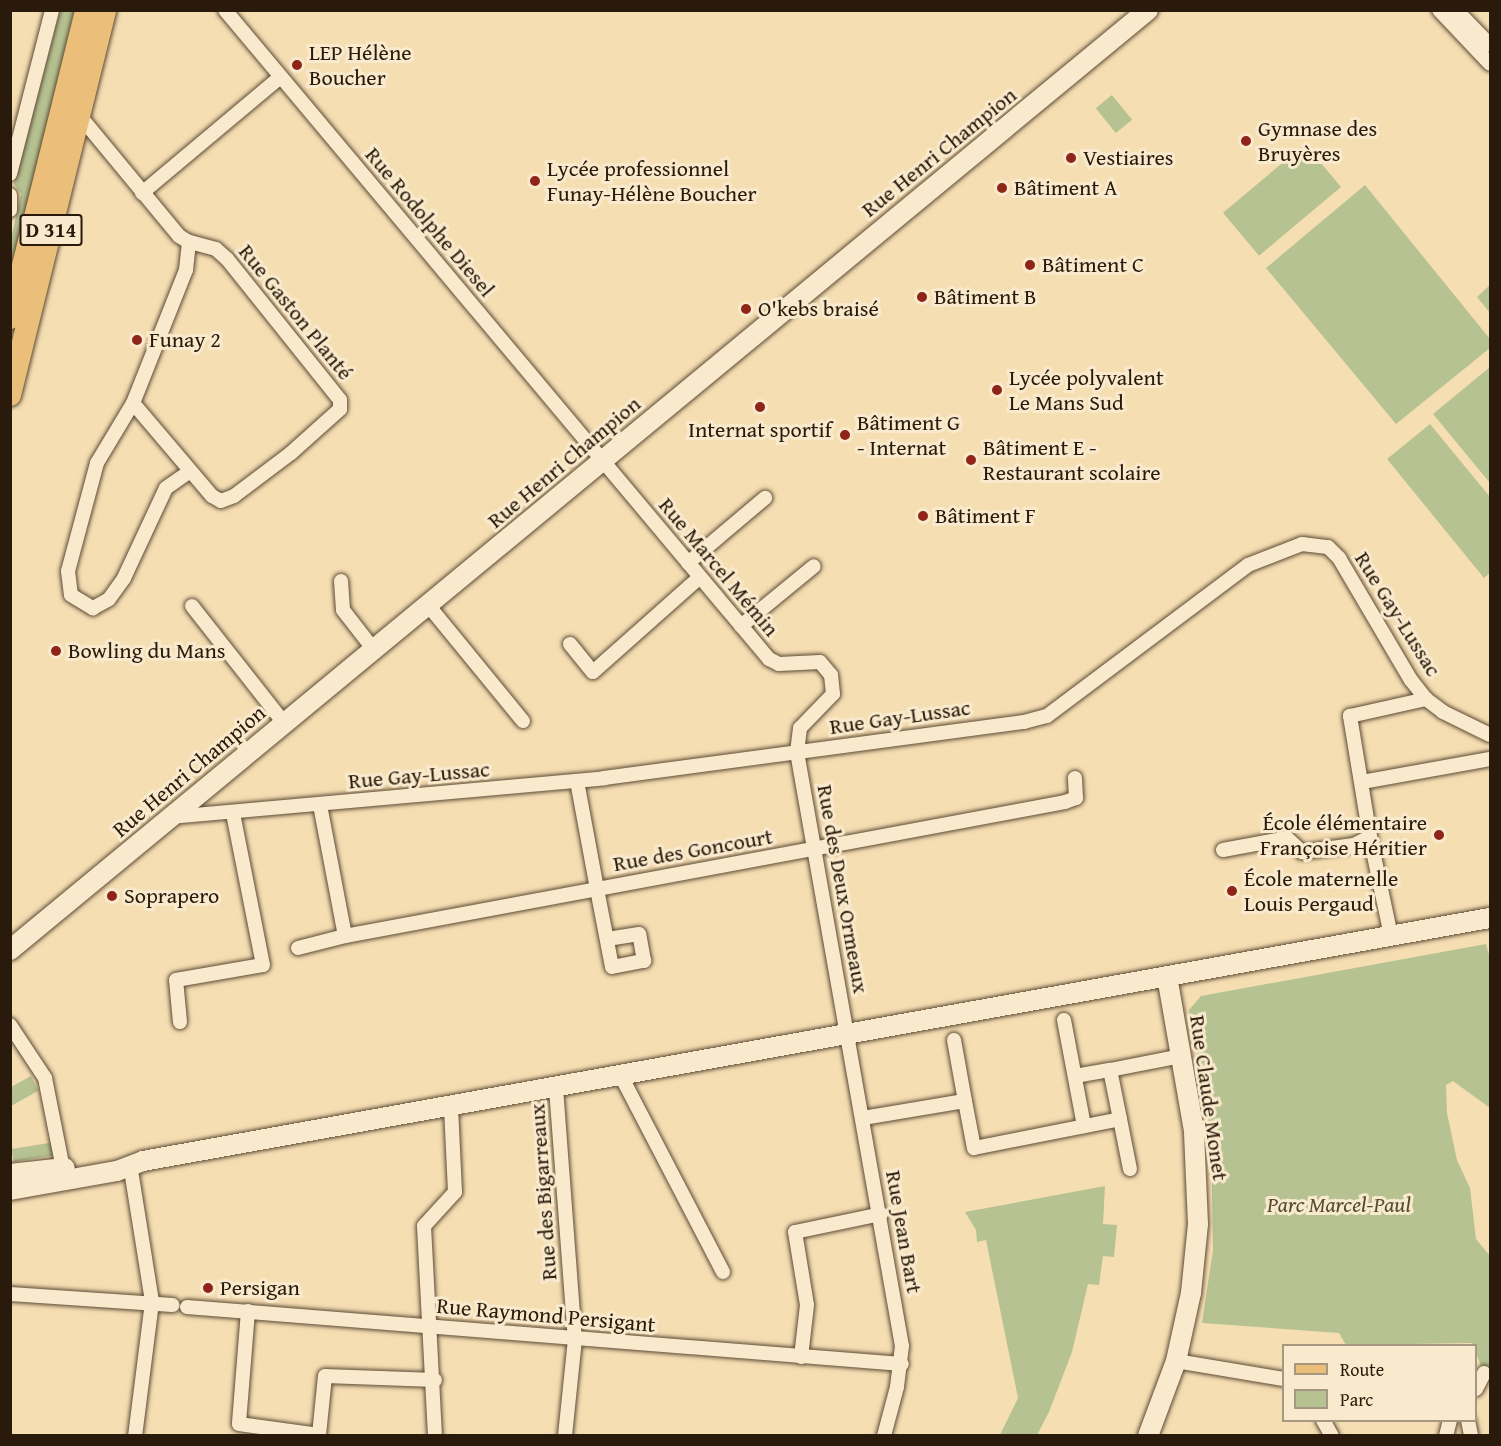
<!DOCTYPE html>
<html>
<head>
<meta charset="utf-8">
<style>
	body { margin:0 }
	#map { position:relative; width:1501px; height:1446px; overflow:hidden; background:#f6deb3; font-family:"Gentium Book Plus",serif }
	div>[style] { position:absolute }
	.green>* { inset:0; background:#b6c291; transform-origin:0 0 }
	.roads { filter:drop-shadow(0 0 2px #5c4b35) drop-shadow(0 0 2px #5c4b35) }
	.street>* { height:14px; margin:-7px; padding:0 7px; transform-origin:7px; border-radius:7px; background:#f9eace }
	.secondary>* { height:20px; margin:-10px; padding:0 10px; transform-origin:10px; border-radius:10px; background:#f9eace }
	.primary>* { height:22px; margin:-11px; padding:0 11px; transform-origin:11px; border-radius:11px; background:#ebbf7a }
	.dots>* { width:16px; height:16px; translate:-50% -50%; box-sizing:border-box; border:3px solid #f9eace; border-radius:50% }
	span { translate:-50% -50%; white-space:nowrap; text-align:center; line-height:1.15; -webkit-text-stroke:6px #f9eace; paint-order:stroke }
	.shield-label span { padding:2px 4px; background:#f9eace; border:2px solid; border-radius:4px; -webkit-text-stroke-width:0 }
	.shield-label { font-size:21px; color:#291a0b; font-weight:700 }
	.poi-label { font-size:22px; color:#291a0b }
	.left { translate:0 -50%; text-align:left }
	.right { translate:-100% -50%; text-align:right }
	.street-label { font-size:22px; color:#291a0b }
	.park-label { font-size:22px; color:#534c33; font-style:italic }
	.frame { position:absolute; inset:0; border:12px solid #291a0b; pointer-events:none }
	.legend { position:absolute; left:1282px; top:1344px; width:195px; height:78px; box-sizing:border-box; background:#f9eace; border:2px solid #a69780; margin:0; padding:8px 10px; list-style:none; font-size:18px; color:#291a0b }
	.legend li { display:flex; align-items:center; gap:12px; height:30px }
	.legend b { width:30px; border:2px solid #a69780 }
</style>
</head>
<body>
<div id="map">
	<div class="green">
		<div style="clip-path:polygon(60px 11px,79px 11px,11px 292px,11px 239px,21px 194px,14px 184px)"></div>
		<div style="left:1112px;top:95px;width:32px;height:21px;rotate:51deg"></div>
		<div style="left:1305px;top:144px;width:56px;height:107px;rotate:50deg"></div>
		<div style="clip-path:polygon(1365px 185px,1490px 339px,1490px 348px,1396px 424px,1266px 268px)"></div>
		<div style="clip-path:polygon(1490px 285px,1490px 313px,1477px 297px)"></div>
		<div style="clip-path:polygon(1490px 367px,1490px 483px,1433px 414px)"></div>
		<div style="clip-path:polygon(1430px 424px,1490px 497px,1490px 573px,1484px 578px,1387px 459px)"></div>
		<div style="clip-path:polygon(1486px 944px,1490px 958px,1490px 1108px,1453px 1081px,1446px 1085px,1447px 1113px,1457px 1160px,1470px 1188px,1476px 1239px,1490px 1256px,1490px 1377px,1484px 1373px,1472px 1343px,1346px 1345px,1339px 1333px,1202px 1323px,1213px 1250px,1211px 1136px,1189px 1010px,1201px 996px)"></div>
		<div style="clip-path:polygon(31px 1076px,38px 1091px,11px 1106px,11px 1087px)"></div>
		<div style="left:55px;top:1142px;width:13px;height:44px;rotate:81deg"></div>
		<div style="clip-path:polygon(1105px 1186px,1103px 1224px,1117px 1225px,1114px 1257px,1103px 1256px,1099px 1285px,1088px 1284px,1072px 1352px,1049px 1412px,1037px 1435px,1000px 1435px,1018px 1398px,986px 1240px,977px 1242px,976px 1230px,965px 1212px)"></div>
	</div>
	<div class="roads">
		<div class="street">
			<div style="left:225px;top:10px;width:847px;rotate:50.03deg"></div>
			<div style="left:769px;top:659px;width:11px;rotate:27deg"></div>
			<div style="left:779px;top:664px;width:41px;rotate:-2.8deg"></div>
			<div style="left:820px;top:662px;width:17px;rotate:50deg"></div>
			<div style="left:831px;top:675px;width:19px;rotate:84deg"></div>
			<div style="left:833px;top:694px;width:47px;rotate:134.1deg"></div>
			<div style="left:800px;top:728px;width:24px;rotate:97deg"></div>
			<div style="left:797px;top:752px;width:603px;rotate:79.98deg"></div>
			<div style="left:902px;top:1346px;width:41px;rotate:97deg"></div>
			<div style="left:897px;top:1387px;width:51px;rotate:104.9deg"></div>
			<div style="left:1439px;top:10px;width:74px;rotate:46.6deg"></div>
			<div style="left:1456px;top:10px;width:49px;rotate:45.8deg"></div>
			<div style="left:79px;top:115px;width:157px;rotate:50.4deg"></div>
			<div style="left:179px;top:236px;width:12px;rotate:31deg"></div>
			<div style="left:189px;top:242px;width:28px;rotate:96deg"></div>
			<div style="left:186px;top:270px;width:143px;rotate:111.7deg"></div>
			<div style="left:133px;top:403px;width:122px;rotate:49.7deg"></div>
			<div style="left:212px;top:496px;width:10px;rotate:29deg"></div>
			<div style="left:221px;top:501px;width:14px;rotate:-21deg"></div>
			<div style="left:234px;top:496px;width:71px;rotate:-37deg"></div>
			<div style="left:291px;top:453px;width:66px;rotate:-41.9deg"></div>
			<div style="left:340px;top:409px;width:9px;rotate:-90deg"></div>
			<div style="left:340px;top:400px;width:181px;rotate:-128.7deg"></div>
			<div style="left:227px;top:259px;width:15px;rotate:-138deg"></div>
			<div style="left:216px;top:249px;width:28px;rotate:-165deg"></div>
			<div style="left:10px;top:174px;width:169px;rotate:-75.6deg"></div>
			<div style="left:142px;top:193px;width:180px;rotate:-40deg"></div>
			<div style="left:10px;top:195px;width:15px;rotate:90deg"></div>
			<div style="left:133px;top:403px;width:70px;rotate:121deg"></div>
			<div style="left:97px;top:463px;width:112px;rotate:105deg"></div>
			<div style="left:68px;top:571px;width:24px;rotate:83deg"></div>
			<div style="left:71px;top:595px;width:26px;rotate:31deg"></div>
			<div style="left:93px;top:608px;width:18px;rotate:-29deg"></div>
			<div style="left:109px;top:599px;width:26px;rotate:-54deg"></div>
			<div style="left:124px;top:578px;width:99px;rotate:-65deg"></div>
			<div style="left:166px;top:488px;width:29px;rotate:-35deg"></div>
			<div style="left:688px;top:563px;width:101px;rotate:-40.2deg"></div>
			<div style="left:341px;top:581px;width:29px;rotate:86deg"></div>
			<div style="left:343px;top:610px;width:51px;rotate:52.2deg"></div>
			<div style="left:428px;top:605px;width:150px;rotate:50.7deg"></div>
			<div style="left:192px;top:606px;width:150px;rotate:51.8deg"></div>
			<div style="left:741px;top:626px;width:94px;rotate:-39.4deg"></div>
			<div style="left:570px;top:644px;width:36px;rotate:51deg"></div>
			<div style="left:593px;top:672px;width:143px;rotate:-41.6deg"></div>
			<div style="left:577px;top:781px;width:110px;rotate:79.5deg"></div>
			<div style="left:597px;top:889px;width:79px;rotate:79.1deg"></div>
			<div style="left:612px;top:967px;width:33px;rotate:-11deg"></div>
			<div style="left:644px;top:961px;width:27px;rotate:-100deg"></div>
			<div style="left:639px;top:934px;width:32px;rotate:171deg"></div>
			<div style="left:1362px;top:782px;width:130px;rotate:-10.2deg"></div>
			<div style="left:320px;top:805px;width:133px;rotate:79.2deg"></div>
			<div style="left:171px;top:817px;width:435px;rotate:-5.1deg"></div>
			<div style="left:604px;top:778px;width:424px;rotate:-7.6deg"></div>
			<div style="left:1024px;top:722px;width:24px;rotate:-15deg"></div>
			<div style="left:1047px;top:716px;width:251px;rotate:-36.9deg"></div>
			<div style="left:1248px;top:565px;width:58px;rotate:-21.3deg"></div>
			<div style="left:1302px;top:544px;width:26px;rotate:7deg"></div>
			<div style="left:1328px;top:547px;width:16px;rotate:45deg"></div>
			<div style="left:1339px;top:558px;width:142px;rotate:59.5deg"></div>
			<div style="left:1411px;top:680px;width:24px;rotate:52deg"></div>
			<div style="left:1426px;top:699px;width:21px;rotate:37deg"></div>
			<div style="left:1443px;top:712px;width:52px;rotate:26.1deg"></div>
			<div style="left:1370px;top:837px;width:101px;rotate:78deg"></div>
			<div style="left:1223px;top:850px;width:65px;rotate:-10.6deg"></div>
			<div style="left:1287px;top:838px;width:21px;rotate:43deg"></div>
			<div style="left:1302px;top:852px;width:52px;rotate:-7.7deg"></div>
			<div style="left:1354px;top:845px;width:18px;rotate:-27deg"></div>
			<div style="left:1370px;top:837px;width:123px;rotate:-99.4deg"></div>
			<div style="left:1350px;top:716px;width:78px;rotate:-12.6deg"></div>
			<div style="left:298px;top:948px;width:49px;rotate:-14.3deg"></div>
			<div style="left:345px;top:936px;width:732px;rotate:-10.54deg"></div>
			<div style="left:1065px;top:802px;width:12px;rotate:-20deg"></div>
			<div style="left:1076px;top:798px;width:20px;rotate:-93deg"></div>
			<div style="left:1064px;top:1020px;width:108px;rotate:79.3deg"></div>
			<div style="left:180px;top:1022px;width:42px;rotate:-95.4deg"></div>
			<div style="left:176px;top:980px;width:88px;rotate:-9.8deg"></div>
			<div style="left:263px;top:965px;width:154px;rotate:-101.2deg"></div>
			<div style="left:10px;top:1025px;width:64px;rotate:56.6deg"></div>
			<div style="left:45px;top:1078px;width:93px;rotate:78.8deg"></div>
			<div style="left:954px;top:1040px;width:62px;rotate:79.8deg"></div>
			<div style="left:621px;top:1076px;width:221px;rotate:62.5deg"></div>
			<div style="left:1075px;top:1076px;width:36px;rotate:-10deg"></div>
			<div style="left:556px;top:1088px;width:252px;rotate:85.7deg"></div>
			<div style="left:575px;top:1339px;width:98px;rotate:95.9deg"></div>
			<div style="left:863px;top:1118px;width:103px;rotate:-9.5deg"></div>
			<div style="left:965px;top:1101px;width:48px;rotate:79.2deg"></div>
			<div style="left:974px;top:1148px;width:149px;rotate:-11.2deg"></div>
			<div style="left:1120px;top:1119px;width:50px;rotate:-101.5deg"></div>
			<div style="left:1110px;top:1070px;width:72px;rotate:-11.2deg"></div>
			<div style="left:1120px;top:1119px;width:51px;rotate:78.7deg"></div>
			<div style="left:130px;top:1164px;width:140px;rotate:80.9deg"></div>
			<div style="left:152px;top:1302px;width:135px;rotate:97.2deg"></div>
			<div style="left:10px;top:1294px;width:163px;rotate:3.9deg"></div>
			<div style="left:187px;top:1307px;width:717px;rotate:4.56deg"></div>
			<div style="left:248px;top:1311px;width:113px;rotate:94.6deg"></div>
			<div style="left:239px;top:1424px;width:81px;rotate:7.8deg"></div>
			<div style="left:319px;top:1435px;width:59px;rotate:-84.2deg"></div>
			<div style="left:325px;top:1376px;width:110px;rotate:2.1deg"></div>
			<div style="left:801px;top:1357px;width:52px;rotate:-83.4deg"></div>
			<div style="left:807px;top:1305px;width:74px;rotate:-99.3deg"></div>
			<div style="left:795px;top:1232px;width:88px;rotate:-11.8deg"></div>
			<div style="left:1176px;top:1361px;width:109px;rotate:9.5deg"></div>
			<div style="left:1476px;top:1389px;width:18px;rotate:-63deg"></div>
			<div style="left:1323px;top:1420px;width:18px;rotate:61deg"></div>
			<div style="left:1468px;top:1420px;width:16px;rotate:79deg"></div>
			<div style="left:435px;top:1436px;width:210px;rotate:-93deg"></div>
			<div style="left:424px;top:1226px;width:46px;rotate:-47.6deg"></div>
			<div style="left:455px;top:1192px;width:85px;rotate:-92.7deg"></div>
			<div style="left:1446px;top:1436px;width:16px;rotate:-76deg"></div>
		</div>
		<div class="secondary">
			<div style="left:10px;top:950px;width:1476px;rotate:-39.56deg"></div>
			<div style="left:10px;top:1174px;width:55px;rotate:-6.2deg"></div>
			<div style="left:10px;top:1190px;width:109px;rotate:-10.1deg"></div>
			<div style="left:117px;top:1171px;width:28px;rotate:-21deg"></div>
			<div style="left:143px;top:1161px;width:1369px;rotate:-10.23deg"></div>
			<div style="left:1148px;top:1436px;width:80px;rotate:-69.5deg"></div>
			<div style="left:1176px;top:1361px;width:70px;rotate:-77.6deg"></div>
			<div style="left:1191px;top:1293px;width:69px;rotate:-84.2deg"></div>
			<div style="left:1198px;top:1224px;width:93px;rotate:-92.5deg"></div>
			<div style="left:1194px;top:1131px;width:157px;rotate:-99.9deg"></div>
		</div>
		<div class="primary">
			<div style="left:10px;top:318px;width:317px;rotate:-76.1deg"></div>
			<div style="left:10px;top:395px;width:397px;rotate:-76.1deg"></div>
		</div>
	</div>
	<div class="dots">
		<div style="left:297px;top:65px;background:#8f2418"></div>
		<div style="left:1246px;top:141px;background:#8f2418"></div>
		<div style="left:1071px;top:158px;background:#8f2418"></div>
		<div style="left:535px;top:181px;background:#8f2418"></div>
		<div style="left:1002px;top:188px;background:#8f2418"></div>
		<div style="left:1030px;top:265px;background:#8f2418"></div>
		<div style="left:922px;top:297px;background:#8f2418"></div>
		<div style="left:746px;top:309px;background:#8f2418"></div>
		<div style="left:137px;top:340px;background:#8f2418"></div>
		<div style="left:997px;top:390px;background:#8f2418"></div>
		<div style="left:760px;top:407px;background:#8f2418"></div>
		<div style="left:845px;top:435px;background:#8f2418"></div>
		<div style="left:971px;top:460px;background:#8f2418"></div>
		<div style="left:923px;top:516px;background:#8f2418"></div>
		<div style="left:56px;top:651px;background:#8f2418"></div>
		<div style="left:1439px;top:835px;background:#8f2418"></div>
		<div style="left:1232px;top:891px;background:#8f2418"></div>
		<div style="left:112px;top:896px;background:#8f2418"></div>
		<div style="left:208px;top:1288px;background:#8f2418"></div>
	</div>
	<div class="shield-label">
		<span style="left:51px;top:230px">D 314</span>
	</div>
	<div class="poi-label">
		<span class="left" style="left:309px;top:65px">LEP Hélène<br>Boucher</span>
		<span class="left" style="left:1258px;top:141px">Gymnase des<br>Bruyères</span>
		<span class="left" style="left:1083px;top:158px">Vestiaires</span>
		<span class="left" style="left:547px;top:181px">Lycée professionnel<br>Funay-Hélène Boucher</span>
		<span class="left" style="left:1014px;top:188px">Bâtiment A</span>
		<span class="left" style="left:1042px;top:265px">Bâtiment C</span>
		<span class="left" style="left:934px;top:297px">Bâtiment B</span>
		<span class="left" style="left:758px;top:309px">O'kebs braisé</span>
		<span class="left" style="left:149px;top:340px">Funay 2</span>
		<span class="left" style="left:1009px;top:390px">Lycée polyvalent<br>Le Mans Sud</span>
		<span class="left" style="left:857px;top:435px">Bâtiment G<br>- Internat</span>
		<span style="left:760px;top:430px">Internat sportif</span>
		<span class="left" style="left:983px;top:460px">Bâtiment E -<br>Restaurant scolaire</span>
		<span class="left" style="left:935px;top:516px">Bâtiment F</span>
		<span class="left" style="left:68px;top:651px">Bowling du Mans</span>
		<span class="right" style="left:1427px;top:835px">École élémentaire<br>Françoise Héritier</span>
		<span class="left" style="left:1244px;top:891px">École maternelle<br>Louis Pergaud</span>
		<span class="left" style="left:124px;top:896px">Soprapero</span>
		<span class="left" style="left:220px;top:1288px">Persigan</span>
	</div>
	<div class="street-label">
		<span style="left:939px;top:152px;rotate:-39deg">Rue Henri Champion</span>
		<span style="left:430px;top:222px;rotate:50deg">Rue Rodolphe Diesel</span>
		<span style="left:296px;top:312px;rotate:51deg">Rue Gaston Planté</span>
		<span style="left:564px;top:462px;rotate:-40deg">Rue Henri Champion</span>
		<span style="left:719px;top:567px;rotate:50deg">Rue Marcel Mémin</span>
		<span style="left:1398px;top:614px;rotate:58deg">Rue Gay-Lussac</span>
		<span style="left:900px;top:717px;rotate:-8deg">Rue Gay-Lussac</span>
		<span style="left:189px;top:771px;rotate:-40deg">Rue Henri Champion</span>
		<span style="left:419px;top:775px;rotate:-5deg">Rue Gay-Lussac</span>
		<span style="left:693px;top:850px;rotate:-10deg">Rue des Goncourt</span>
		<span style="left:843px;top:889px;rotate:80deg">Rue des Deux Ormeaux</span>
		<span style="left:1209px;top:1098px;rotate:82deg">Rue Claude Monet</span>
		<span style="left:543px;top:1192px;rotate:-94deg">Rue des Bigarreaux</span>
		<span style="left:904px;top:1232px;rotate:80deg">Rue Jean Bart</span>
		<span style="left:546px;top:1315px;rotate:5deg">Rue Raymond Persigant</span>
	</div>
	<div class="park-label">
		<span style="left:1339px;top:1205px">Parc Marcel-Paul</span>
	</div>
	<div class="frame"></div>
	<ul class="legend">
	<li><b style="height:8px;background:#ebbf7a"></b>Route</li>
	<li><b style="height:16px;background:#b6c291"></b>Parc</li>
	</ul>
</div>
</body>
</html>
